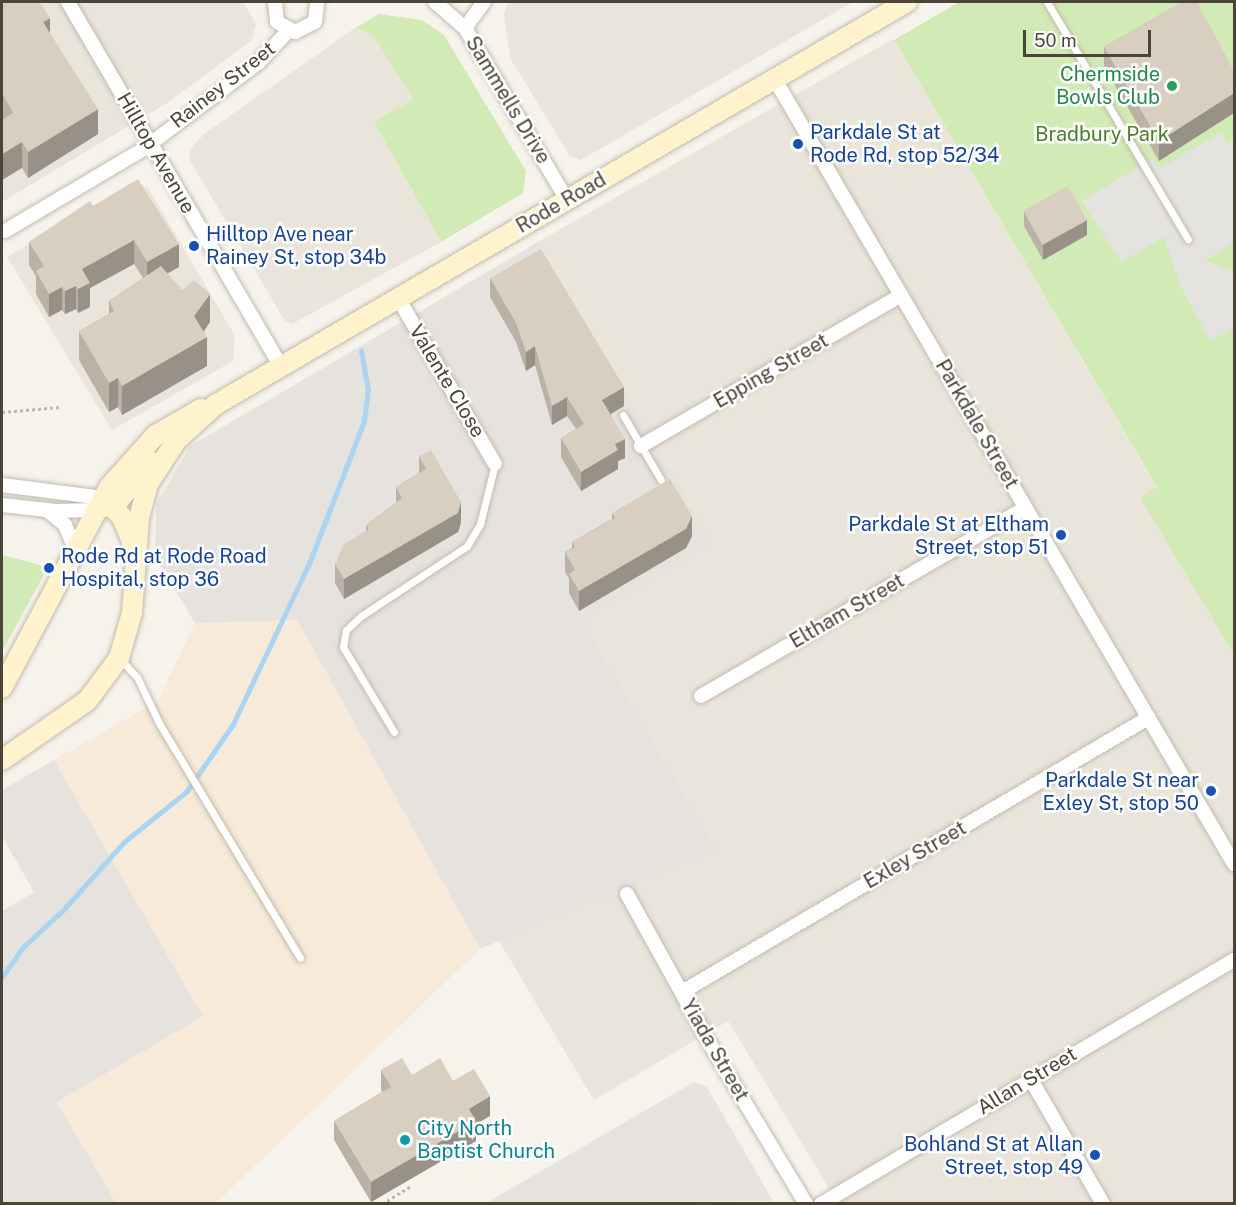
<!DOCTYPE html>
<html>
<head>
<meta charset="utf-8">
<style>
	body { margin:0 }
	#map { position:relative; width:1236px; height:1205px; overflow:hidden; background:#f6f3ec; font-family:"Public Sans",sans-serif }
	div>[style] { position:absolute }
	.residential>* { inset:0; background:#eae5da }
	.commercial>* { inset:0; background:#f7ead8 }
	.industrial>* { inset:0; background:#e6e2dd }
	.green>* { inset:0; background:#d2eab5 }
	.parking>* { inset:0; background:#e5e3e0 }
	.stream>* { height:5px; margin:-2.5px; padding:0 2.5px; transform-origin:2.5px; border-radius:2.5px; background:#a9d4f2 }
	.path>* { height:3px; margin-top:-1.5px; transform-origin:0; background:repeating-linear-gradient(90deg,#c4b79f 0 3px,transparent 0 6px) }
	.roads { filter:drop-shadow(0 0 2px #c2bbae) drop-shadow(0 0 2px #c2bbae) }
	.service>* { height:7px; margin:-3.5px; padding:0 3.5px; transform-origin:3.5px; border-radius:3.5px; background:#fff }
	.minor>* { height:14px; margin:-7px; padding:0 7px; transform-origin:7px; border-radius:7px; background:#fff }
	.secondary>* { height:20px; margin:-10px; padding:0 10px; transform-origin:10px; border-radius:10px; background:#fff3cd }
	.wall>* { inset:0; background:#bab2a6 }
	.shaded-wall>* { inset:0; background:#979187 }
	.building>* { inset:0; background:#d8cfc1; transform-origin:0 0 }
	.dots>* { width:16px; height:16px; translate:-50% -50%; box-sizing:border-box; border:3px solid #fff; border-radius:50% }
	span { translate:-50% -50%; white-space:nowrap; text-align:center; line-height:1.15; -webkit-text-stroke:5px #fff; paint-order:stroke }
	.leisure-label { font-size:20px; color:#27864d }
	.right { translate:-100% -50%; text-align:right }
	.street-label { font-size:20px; color:#4b4439 }
	.transit-label { font-size:20px; color:#164399 }
	.left { translate:0 -50%; text-align:left }
	.park-label { font-size:20px; color:#4a7f2a }
	.culture-label { font-size:20px; color:#0d838f }
	.frame { position:absolute; inset:0; border:3px solid #4b4439; pointer-events:none }
	.scale { position:absolute; left:1023px; top:30px; width:128px; height:27px; box-sizing:border-box; border:3px solid #4b4439; border-top:0; padding-left:8px; font-size:18px; line-height:21px; white-space:nowrap; color:#4b4439; -webkit-text-stroke:4px #fff; paint-order:stroke }
</style>
</head>
<body>
<div id="map">
	<div class="residential">
		<div style="clip-path:polygon(2px 2px,243px 2px,256px 24px,252px 40px,167px 103px,2px 202px)"></div>
		<div style="clip-path:polygon(508px 2px,853px 2px,581px 160px,570px 156px,510px 58px,504px 14px)"></div>
		<div style="clip-path:polygon(355px 28px,372px 34px,413px 99px,374px 122px,441px 242px,292px 324px,285px 321px,189px 159px,191px 148px,204px 134px)"></div>
		<div style="clip-path:polygon(893px 39px,1157px 488px,1140px 498px,1234px 655px,1234px 1203px,838px 1203px,728px 1021px,594px 1100px,499px 941px,718px 851px,583px 621px,715px 545px,538px 242px)"></div>
		<div style="clip-path:polygon(147px 186px,235px 336px,233px 361px,112px 430px,7px 257px,125px 187px)"></div>
	</div>
	<div class="commercial">
		<div style="clip-path:polygon(297px 620px,480px 949px,216px 1203px,116px 1203px,57px 1102px,203px 1015px,54px 760px,158px 701px,195px 623px)"></div>
	</div>
	<div class="industrial">
		<div style="clip-path:polygon(538px 242px,715px 545px,583px 621px,718px 851px,480px 949px,297px 620px,195px 623px,155px 557px,156px 505px,190px 446px)"></div>
		<div style="clip-path:polygon(54px 760px,203px 1016px,57px 1102px,116px 1203px,2px 1203px,2px 911px,34px 892px,2px 836px,2px 790px)"></div>
		<div style="clip-path:polygon(694px 1082px,707px 1087px,773px 1201px,486px 1203px)"></div>
	</div>
	<div class="green">
		<div style="clip-path:polygon(959px 2px,1234px 2px,1234px 655px,1140px 498px,1157px 487px,894px 40px)"></div>
		<div style="clip-path:polygon(379px 14px,422px 20px,444px 35px,526px 171px,523px 193px,441px 242px,374px 122px,413px 99px,372px 34px,355px 28px)"></div>
		<div style="clip-path:polygon(2px 555px,48px 567px,2px 652px)"></div>
	</div>
	<div class="parking">
		<div style="clip-path:polygon(1221px 133px,1227px 144px,1234px 139px,1234px 242px,1205px 260px,1234px 274px,1234px 328px,1210px 341px,1181px 287px,1164px 237px,1121px 262px,1082px 201px,1153px 158px,1159px 169px)"></div>
	</div>
	<div class="stream">
		<div style="left:2px;top:977px;width:35px;rotate:-55deg"></div>
		<div style="left:22px;top:948px;width:56px;rotate:-42.8deg"></div>
		<div style="left:63px;top:910px;width:93px;rotate:-48.1deg"></div>
		<div style="left:125px;top:841px;width:78px;rotate:-38.8deg"></div>
		<div style="left:186px;top:792px;width:83px;rotate:-55.3deg"></div>
		<div style="left:233px;top:724px;width:180px;rotate:-64.7deg"></div>
		<div style="left:310px;top:561px;width:150px;rotate:-68.9deg"></div>
		<div style="left:364px;top:421px;width:31px;rotate:-83deg"></div>
		<div style="left:368px;top:390px;width:40px;rotate:-100deg"></div>
	</div>
	<div class="path">
		<div style="left:2px;top:412px;width:59px;rotate:-4.8deg"></div>
		<div style="left:369px;top:1204px;width:3px;rotate:-45deg"></div>
		<div style="left:382px;top:1204px;width:36px;rotate:-32deg"></div>
	</div>
	<div class="roads">
		<div class="service">
			<div style="left:1047px;top:2px;width:276px;rotate:59.3deg"></div>
			<div style="left:623px;top:415px;width:75px;rotate:59.7deg"></div>
			<div style="left:121px;top:660px;width:23px;rotate:47deg"></div>
			<div style="left:137px;top:677px;width:51px;rotate:64.4deg"></div>
			<div style="left:159px;top:723px;width:274px;rotate:59deg"></div>
			<div style="left:394px;top:732px;width:99px;rotate:-121deg"></div>
			<div style="left:343px;top:647px;width:17px;rotate:-80deg"></div>
			<div style="left:346px;top:630px;width:21px;rotate:-43deg"></div>
			<div style="left:361px;top:616px;width:127px;rotate:-33.4deg"></div>
			<div style="left:467px;top:546px;width:26px;rotate:-59deg"></div>
			<div style="left:480px;top:524px;width:62px;rotate:-76deg"></div>
		</div>
		<div class="minor">
			<div style="left:68px;top:2px;width:422px;rotate:59.7deg"></div>
			<div style="left:275px;top:2px;width:20px;rotate:84deg"></div>
			<div style="left:277px;top:22px;width:21px;rotate:29deg"></div>
			<div style="left:295px;top:32px;width:22px;rotate:-27deg"></div>
			<div style="left:315px;top:22px;width:20px;rotate:-84deg"></div>
			<div style="left:435px;top:2px;width:40px;rotate:41deg"></div>
			<div style="left:465px;top:28px;width:200px;rotate:59.3deg"></div>
			<div style="left:465px;top:28px;width:32px;rotate:-54deg"></div>
			<div style="left:774px;top:78px;width:911px;rotate:59.66deg"></div>
			<div style="left:5px;top:231px;width:159px;rotate:-30.6deg"></div>
			<div style="left:142px;top:150px;width:145px;rotate:-36.9deg"></div>
			<div style="left:258px;top:63px;width:44px;rotate:-46.8deg"></div>
			<div style="left:398px;top:298px;width:192px;rotate:59.7deg"></div>
			<div style="left:641px;top:446px;width:301px;rotate:-30.1deg"></div>
			<div style="left:2px;top:485px;width:102px;rotate:7.3deg"></div>
			<div style="left:2px;top:505px;width:54px;rotate:6.3deg"></div>
			<div style="left:56px;top:511px;width:40px;rotate:-1.4deg"></div>
			<div style="left:48px;top:511px;width:22px;rotate:39deg"></div>
			<div style="left:65px;top:525px;width:26px;rotate:67deg"></div>
			<div style="left:701px;top:696px;width:375px;rotate:-30.1deg"></div>
			<div style="left:627px;top:894px;width:182px;rotate:61deg"></div>
			<div style="left:715px;top:1053px;width:176px;rotate:58.9deg"></div>
			<div style="left:682px;top:992px;width:541px;rotate:-30.45deg"></div>
			<div style="left:1030px;top:1078px;width:146px;rotate:59.9deg"></div>
			<div style="left:821px;top:1204px;width:480px;rotate:-30.6deg"></div>
		</div>
		<div class="secondary">
			<div style="left:103px;top:498px;width:27px;rotate:45deg"></div>
			<div style="left:122px;top:517px;width:32px;rotate:68deg"></div>
			<div style="left:96px;top:510px;width:25px;rotate:-23deg"></div>
			<div style="left:119px;top:500px;width:50px;rotate:-49.9deg"></div>
			<div style="left:2px;top:688px;width:229px;rotate:-61.9deg"></div>
			<div style="left:110px;top:486px;width:69px;rotate:-48deg"></div>
			<div style="left:156px;top:435px;width:52px;rotate:-30deg"></div>
			<div style="left:2px;top:760px;width:103px;rotate:-34.8deg"></div>
			<div style="left:87px;top:701px;width:54px;rotate:-53.3deg"></div>
			<div style="left:119px;top:658px;width:47px;rotate:-73.9deg"></div>
			<div style="left:132px;top:613px;width:95px;rotate:-85.8deg"></div>
			<div style="left:139px;top:518px;width:35px;rotate:-75deg"></div>
			<div style="left:148px;top:484px;width:51px;rotate:-56.9deg"></div>
			<div style="left:176px;top:441px;width:53px;rotate:-42.7deg"></div>
			<div style="left:215px;top:405px;width:801px;rotate:-30.22deg"></div>
		</div>
	</div>
	<div class="wall">
		<div style="clip-path:polygon(2px 2px,50px 33px,98px 134px,28px 178px,22px 168px,2px 119px)"></div>
		<div style="clip-path:polygon(1182px 2px,1159px 161px,1104px 67px,1104px 47px)"></div>
		<div style="clip-path:polygon(93px 206px,179px 267px,167px 273px,210px 322px,204px 332px,207px 366px,122px 415px,118px 407px,109px 412px,79px 360px,79px 331px,109px 314px,109px 301px,143px 278px,134px 264px,90px 288px,90px 307px,78px 313px,76px 309px,65px 314px,62px 310px,49px 317px,36px 294px,36px 276px,29px 265px,29px 242px)"></div>
		<div style="clip-path:polygon(1024px 211px,1087px 235px,1043px 260px,1024px 226px)"></div>
		<div style="clip-path:polygon(490px 278px,624px 406px,611px 414px,625px 458px,618px 461px,618px 469px,581px 491px,561px 457px,561px 438px,576px 429px,567px 416px,552px 425px,535px 365px,526px 371px,516px 342px,490px 297px)"></div>
		<div style="clip-path:polygon(419px 456px,461px 522px,458px 532px,344px 599px,335px 583px,335px 564px,366px 531px,366px 525px,396px 503px,396px 487px,419px 473px)"></div>
		<div style="clip-path:polygon(612px 513px,692px 536px,686px 548px,579px 611px,569px 593px,569px 579px,565px 572px,565px 552px,572px 548px,572px 542px,612px 519px)"></div>
		<div style="clip-path:polygon(381px 1070px,453px 1081px,490px 1116px,476px 1124px,476px 1141px,371px 1202px,334px 1140px,334px 1121px,382px 1092px,381px 1090px)"></div>
	</div>
	<div class="shaded-wall">
		<div style="clip-path:polygon(50px 18px,50px 44px,43px 22px)"></div>
		<div style="clip-path:polygon(1234px 93px,1234px 113px,1159px 161px,1159px 141px)"></div>
		<div style="clip-path:polygon(98px 109px,98px 134px,28px 178px,28px 152px)"></div>
		<div style="clip-path:polygon(22px 142px,22px 168px,2px 180px,2px 154px)"></div>
		<div style="clip-path:polygon(1087px 220px,1087px 235px,1043px 260px,1043px 245px)"></div>
		<div style="clip-path:polygon(134px 240px,134px 264px,90px 288px,90px 307px,78px 313px,78px 289px,82px 269px)"></div>
		<div style="clip-path:polygon(179px 244px,179px 267px,147px 285px,147px 262px)"></div>
		<div style="clip-path:polygon(76px 286px,76px 309px,65px 314px,65px 291px)"></div>
		<div style="clip-path:polygon(62px 287px,62px 310px,49px 317px,49px 294px)"></div>
		<div style="clip-path:polygon(210px 294px,210px 322px,195px 343px,207px 337px,207px 366px,122px 415px,122px 386px,194px 316px)"></div>
		<div style="clip-path:polygon(535px 346px,535px 365px,526px 371px,526px 352px)"></div>
		<div style="clip-path:polygon(118px 378px,118px 407px,109px 412px,109px 383px)"></div>
		<div style="clip-path:polygon(624px 387px,624px 406px,602px 419px,602px 400px)"></div>
		<div style="clip-path:polygon(567px 397px,567px 416px,552px 425px,552px 406px)"></div>
		<div style="clip-path:polygon(625px 439px,625px 458px,618px 461px,618px 469px,581px 491px,581px 472px,615px 444px)"></div>
		<div style="clip-path:polygon(461px 502px,461px 522px,458px 532px,344px 599px,344px 579px)"></div>
		<div style="clip-path:polygon(692px 516px,692px 536px,686px 548px,579px 611px,579px 591px)"></div>
		<div style="clip-path:polygon(490px 1096px,490px 1116px,476px 1124px,476px 1141px,371px 1202px,371px 1182px,469px 1109px)"></div>
	</div>
	<div class="building">
		<div style="clip-path:polygon(2px 2px,40px 2px,50px 18px,43px 22px,98px 109px,28px 152px,22px 142px,2px 154px,2px 120px,13px 113px,2px 93px)"></div>
		<div style="clip-path:polygon(1182px 2px,1197px 2px,1234px 71px,1234px 93px,1159px 141px,1104px 47px)"></div>
		<div style="clip-path:polygon(138px 179px,179px 244px,147px 262px,134px 240px,82px 269px,90px 283px,78px 289px,76px 286px,65px 291px,62px 287px,49px 294px,36px 271px,44px 266px,29px 242px,90px 201px,93px 206px)"></div>
		<div style="left:1068px;top:186px;width:39px;height:51px;rotate:61deg"></div>
		<div style="clip-path:polygon(541px 249px,624px 387px,602px 400px,625px 439px,615px 444px,618px 450px,581px 472px,561px 438px,584px 424px,567px 397px,552px 406px,535px 346px,526px 352px,516px 323px,490px 278px)"></div>
		<div style="clip-path:polygon(161px 266px,182px 290px,194px 280px,210px 294px,194px 316px,207px 337px,122px 386px,118px 378px,109px 383px,79px 331px,114px 311px,109px 301px)"></div>
		<div style="clip-path:polygon(431px 450px,461px 502px,458px 513px,344px 579px,335px 564px,344px 544px,369px 529px,366px 525px,402px 498px,396px 487px,426px 469px,419px 456px)"></div>
		<div style="clip-path:polygon(670px 479px,692px 516px,686px 529px,579px 591px,569px 574px,575px 570px,565px 552px,575px 547px,572px 542px,615px 518px,612px 513px)"></div>
		<div style="clip-path:polygon(402px 1058px,412px 1075px,440px 1058px,453px 1081px,474px 1069px,490px 1096px,469px 1109px,476px 1121px,371px 1182px,334px 1121px,391px 1087px,381px 1070px)"></div>
	</div>
	<div class="dots">
		<div style="left:1172px;top:86px;background:#2e9e5b"></div>
		<div style="left:798px;top:144px;background:#1a4fb4"></div>
		<div style="left:194px;top:246px;background:#1a4fb4"></div>
		<div style="left:1061px;top:535px;background:#1a4fb4"></div>
		<div style="left:49px;top:568px;background:#1a4fb4"></div>
		<div style="left:1211px;top:791px;background:#1a4fb4"></div>
		<div style="left:405px;top:1140px;background:#0f9aa8"></div>
		<div style="left:1095px;top:1155px;background:#1a4fb4"></div>
	</div>
	<div class="leisure-label">
		<span class="right" style="left:1160px;top:86px">Chermside<br>Bowls Club</span>
	</div>
	<div class="street-label">
		<span style="left:223px;top:85px;rotate:-38deg">Rainey Street</span>
		<span style="left:508px;top:100px;rotate:59deg">Sammells Drive</span>
		<span style="left:156px;top:153px;rotate:60deg">Hilltop Avenue</span>
		<span style="left:561px;top:203px;rotate:-30deg">Rode Road</span>
		<span style="left:771px;top:371px;rotate:-30deg">Epping Street</span>
		<span style="left:447px;top:381px;rotate:59deg">Valente Close</span>
		<span style="left:977px;top:424px;rotate:60deg">Parkdale Street</span>
		<span style="left:847px;top:611px;rotate:-30deg">Eltham Street</span>
		<span style="left:915px;top:855px;rotate:-30deg">Exley Street</span>
		<span style="left:715px;top:1050px;rotate:60deg">Yiada Street</span>
		<span style="left:1027px;top:1081px;rotate:-31deg">Allan Street</span>
	</div>
	<div class="transit-label">
		<span class="left" style="left:810px;top:144px">Parkdale St at<br>Rode Rd, stop 52/34</span>
		<span class="left" style="left:206px;top:246px">Hilltop Ave near<br>Rainey St, stop 34b</span>
		<span class="right" style="left:1049px;top:536px">Parkdale St at Eltham<br>Street, stop 51</span>
		<span class="left" style="left:61px;top:568px">Rode Rd at Rode Road<br>Hospital, stop 36</span>
		<span class="right" style="left:1199px;top:792px">Parkdale St near<br>Exley St, stop 50</span>
		<span class="right" style="left:1083px;top:1156px">Bohland St at Allan<br>Street, stop 49</span>
	</div>
	<div class="park-label">
		<span style="left:1102px;top:134px">Bradbury Park</span>
	</div>
	<div class="culture-label">
		<span class="left" style="left:417px;top:1140px">City North<br>Baptist Church</span>
	</div>
	<div class="frame"></div>
	<div class="scale">50 m</div>
</div>
</body>
</html>
